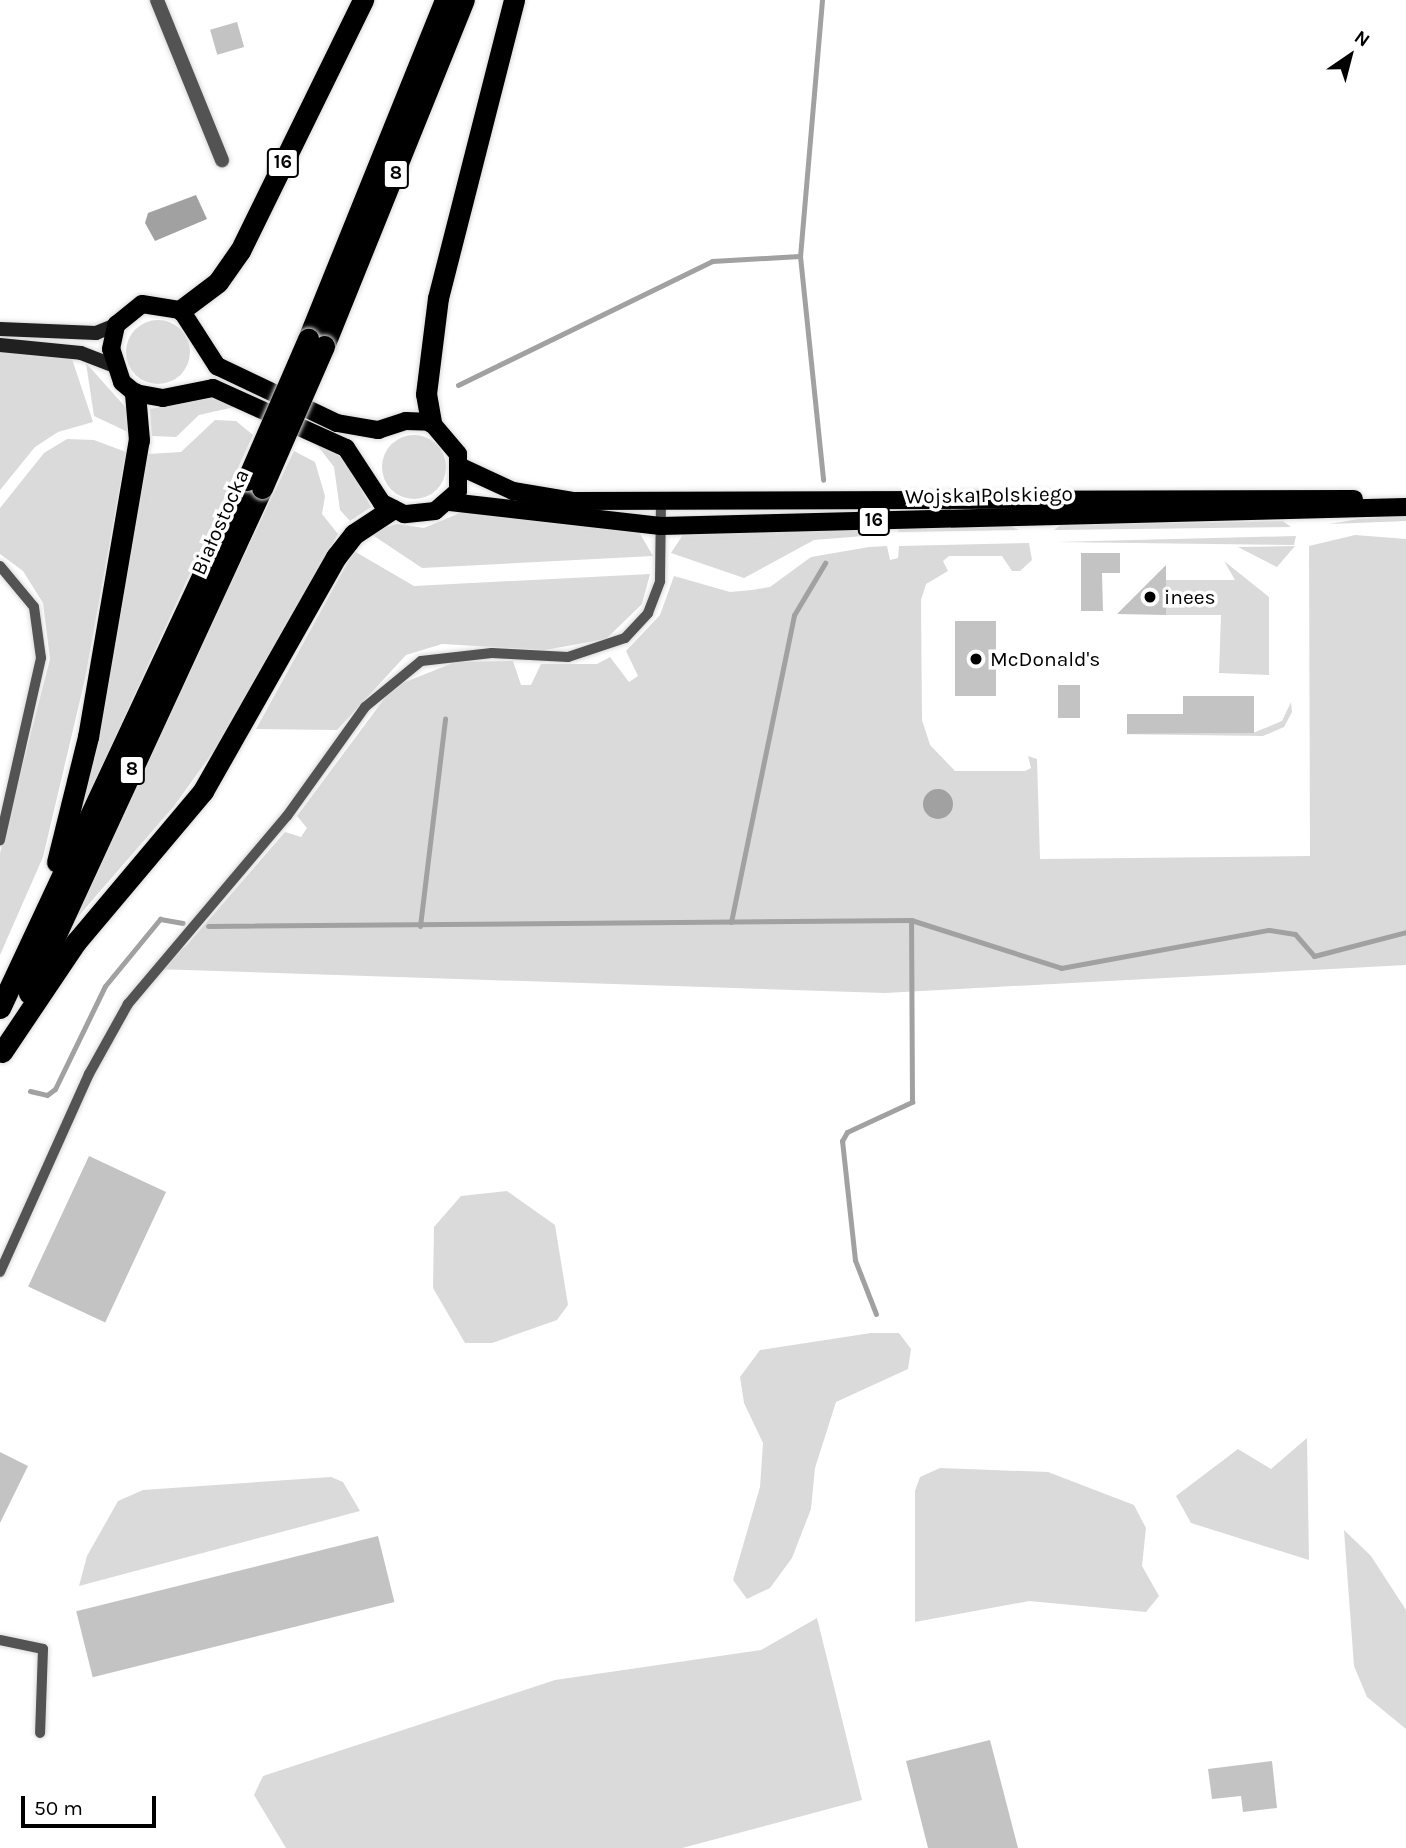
<!DOCTYPE html>
<html>
<head>
<meta charset="utf-8">
<style>
	body { margin:0 }
	#map { position:relative; width:1406px; height:1848px; overflow:hidden; background:#fff; font-family:Karla,sans-serif }
	div>[style] { position:absolute }
	.green>* { inset:0; background:#dadada }
	.round { border-radius:50% }
	.water>* { inset:0; background:#a1a1a1 }
	.stream>* { height:5px; margin:-2.5px; padding:0 2.5px; transform-origin:2.5px; border-radius:2.5px; background:#a1a1a1 }
	.building>* { inset:0; background:#c3c3c3; transform-origin:0 0 }
	.roads { filter:drop-shadow(0 0 2px #dbdbdb) drop-shadow(0 0 2px #dbdbdb) }
	.lane>* { height:10px; margin:-5px; padding:0 5px; transform-origin:5px; border-radius:5px; background:#535353 }
	.street>* { height:14px; margin:-7px; padding:0 7px; transform-origin:7px; border-radius:7px; background:#535353 }
	.secondary>* { height:14px; margin:-7px; padding:0 7px; transform-origin:7px; border-radius:7px; background:#202020 }
	.primary>* { height:18px; margin:-9px; padding:0 9px; transform-origin:9px; border-radius:9px; background:#000 }
	.highway>* { height:21px; margin:-10.5px; padding:0 10.5px; transform-origin:10.5px; border-radius:10.5px; background:#000 }
	.bridges { filter:drop-shadow(0 0 2px #dbdbdb) drop-shadow(0 0 2px #dbdbdb) }
	.highway-bridge>* { height:21px; margin:-10.5px; padding:0 10.5px; transform-origin:10.5px; border-radius:10.5px; background:#000 }
	.dots>* { width:19px; height:19px; translate:-50% -50%; box-sizing:border-box; border:4px solid #fff; border-radius:50% }
	span { translate:-50% -50%; white-space:nowrap; text-align:center; line-height:1.15; -webkit-text-stroke:7px #fff; paint-order:stroke }
	.shield-label span { padding:2px 5px; background:#fff; border:2px solid; border-radius:5px; -webkit-text-stroke-width:0 }
	.shield-label { font-size:19px; color:#000; font-weight:700 }
	.street-label { font-size:21px; color:#000 }
	.poi-label { font-size:21px; color:#000 }
	.left { translate:0 -50%; text-align:left }
	.north { position:absolute; left:1315px; top:21px; width:70px; height:70px; -webkit-text-stroke:5px #fff; paint-order:stroke; rotate:35deg; font-size:19px; font-weight:700; line-height:28px; text-align:center; color:#000 }
	.north::after { content:''; display:block; margin:auto; width:24px; height:32px; background:#000; clip-path:polygon(50% 0,100% 100%,50% 72%,0 100%) }
	.scale { position:absolute; left:21px; top:1796px; width:135px; height:32px; box-sizing:border-box; border:4px solid #000; border-top:0; padding-left:9px; font-size:21px; line-height:24px; white-space:nowrap; color:#000; -webkit-text-stroke:5px #fff; paint-order:stroke }
</style>
</head>
<body>
<div id="map">
	<div class="green">
		<div class="round" style="left:126px;top:320px;width:64px;height:64px"></div>
		<div style="clip-path:polygon(0 352px,72px 359px,93px 422px,58px 432px,35px 447px,0 490px)"></div>
		<div style="clip-path:polygon(86px 363px,128px 410px,130px 433px,94px 416px)"></div>
		<div style="clip-path:polygon(211px 398px,239px 406px,199px 415px,176px 437px,152px 436px,150px 409px)"></div>
		<div style="clip-path:polygon(215px 420px,236px 421px,253px 435px,81px 812px,148px 454px,181px 452px)"></div>
		<div class="round" style="left:382px;top:435px;width:64px;height:64px"></div>
		<div style="clip-path:polygon(67px 439px,94px 440px,126px 452px,85px 679px,43px 857px,0 955px,0 853px,50px 659px,43px 603px,23px 571px,0 554px,0 508px,44px 453px)"></div>
		<div style="clip-path:polygon(314px 441px,344px 457px,371px 507px,350px 521px,340px 510px,334px 467px)"></div>
		<div style="clip-path:polygon(294px 451px,315px 462px,325px 496px,322px 514px,338px 534px,228px 731px,174px 806px,62px 935px)"></div>
		<div style="clip-path:polygon(467px 510px,639px 532px,653px 556px,422px 568px,368px 532px,397px 524px,424px 528px)"></div>
		<div style="clip-path:polygon(1406px 515px,1406px 521px,1329px 524px,1359px 519px)"></div>
		<div style="clip-path:polygon(1283px 521px,1291px 527px,1054px 530px,1061px 525px)"></div>
		<div style="clip-path:polygon(901px 525px,1007px 525px,1019px 530px,898px 532px)"></div>
		<div style="clip-path:polygon(885px 527px,889px 534px,814px 540px,744px 578px,671px 553px,684px 533px)"></div>
		<div style="clip-path:polygon(1355px 535px,1406px 539px,1406px 965px,885px 993px,154px 969px,186px 946px,285px 832px,301px 837px,307px 828px,297px 816px,393px 687px,455px 662px,513px 661px,521px 685px,531px 685px,541px 664px,597px 664px,610px 657px,629px 682px,638px 676px,626px 651px,660px 615px,674px 576px,730px 592px,752px 590px,770px 587px,811px 557px,869px 547px,887px 546px,890px 560px,898px 558px,899px 546px,1029px 543px,1032px 560px,1020px 571px,1012px 571px,1002px 556px,949px 556px,943px 561px,948px 571px,926px 584px,921px 600px,922px 720px,930px 745px,955px 771px,1025px 771px,1031px 768px,1028px 756px,1037px 759px,1040px 859px,1310px 856px,1309px 546px)"></div>
		<div style="clip-path:polygon(1296px 536px,1294px 545px,1056px 542px)"></div>
		<div style="clip-path:polygon(1295px 546px,1277px 567px,1238px 547px)"></div>
		<div style="clip-path:polygon(354px 551px,414px 586px,650px 574px,642px 604px,606px 639px,545px 650px,442px 644px,406px 655px,337px 730px,256px 729px)"></div>
		<div style="clip-path:polygon(1224px 561px,1269px 597px,1269px 675px,1219px 673px,1221px 615px,1166px 615px,1166px 580px,1235px 580px)"></div>
		<div style="clip-path:polygon(1291px 702px,1292px 712px,1284px 727px,1263px 736px,1113px 734px,1253px 733px,1282px 721px)"></div>
		<div style="clip-path:polygon(507px 1191px,555px 1225px,568px 1305px,557px 1320px,492px 1343px,465px 1343px,433px 1288px,434px 1227px,461px 1196px)"></div>
		<div style="clip-path:polygon(871px 1333px,899px 1333px,911px 1349px,908px 1369px,836px 1402px,815px 1468px,811px 1509px,792px 1558px,770px 1588px,747px 1599px,733px 1580px,760px 1487px,763px 1443px,744px 1403px,740px 1377px,760px 1350px)"></div>
		<div style="clip-path:polygon(1307px 1438px,1309px 1560px,1191px 1523px,1176px 1496px,1238px 1449px,1271px 1469px)"></div>
		<div style="clip-path:polygon(940px 1468px,1048px 1472px,1134px 1505px,1146px 1528px,1142px 1566px,1159px 1596px,1146px 1612px,1029px 1601px,915px 1622px,915px 1491px,920px 1477px)"></div>
		<div style="clip-path:polygon(331px 1477px,343px 1482px,360px 1511px,79px 1586px,87px 1556px,118px 1501px,143px 1490px)"></div>
		<div style="clip-path:polygon(1344px 1530px,1371px 1556px,1406px 1610px,1406px 1729px,1367px 1697px,1354px 1666px)"></div>
		<div style="clip-path:polygon(817px 1618px,862px 1800px,682px 1848px,286px 1848px,254px 1795px,263px 1776px,555px 1680px,761px 1650px)"></div>
	</div>
	<div class="water">
		<div style="clip-path:polygon(196px 195px,207px 219px,155px 241px,145px 223px,148px 213px)"></div>
		<div class="round" style="left:923px;top:789px;width:30px;height:30px"></div>
	</div>
	<div class="stream">
		<div style="left:822px;top:0;width:257px;rotate:94.9deg"></div>
		<div style="left:800px;top:256px;width:225px;rotate:84.1deg"></div>
		<div style="left:458px;top:385px;width:283px;rotate:-26deg"></div>
		<div style="left:712px;top:261px;width:88px;rotate:-3.3deg"></div>
		<div style="left:731px;top:922px;width:313px;rotate:-78.4deg"></div>
		<div style="left:794px;top:615px;width:61px;rotate:-59.2deg"></div>
		<div style="left:208px;top:926px;width:703px;rotate:-0.49deg"></div>
		<div style="left:911px;top:920px;width:157px;rotate:17.7deg"></div>
		<div style="left:1061px;top:968px;width:211px;rotate:-10.4deg"></div>
		<div style="left:1269px;top:930px;width:26px;rotate:9deg"></div>
		<div style="left:1295px;top:934px;width:29px;rotate:49deg"></div>
		<div style="left:1314px;top:956px;width:95px;rotate:-14.6deg"></div>
		<div style="left:420px;top:926px;width:209px;rotate:-83.1deg"></div>
		<div style="left:30px;top:1091px;width:17px;rotate:13deg"></div>
		<div style="left:47px;top:1095px;width:10px;rotate:-37deg"></div>
		<div style="left:55px;top:1089px;width:114px;rotate:-64.1deg"></div>
		<div style="left:105px;top:986px;width:87px;rotate:-50.6deg"></div>
		<div style="left:160px;top:919px;width:23px;rotate:10deg"></div>
		<div style="left:876px;top:1314px;width:58px;rotate:-111.3deg"></div>
		<div style="left:855px;top:1260px;width:120px;rotate:-96.2deg"></div>
		<div style="left:842px;top:1141px;width:10px;rotate:-61deg"></div>
		<div style="left:847px;top:1132px;width:72px;rotate:-24.8deg"></div>
		<div style="left:912px;top:1102px;width:182px;rotate:-90.3deg"></div>
	</div>
	<div class="building">
		<div style="left:237px;top:22px;width:26px;height:28px;rotate:74deg"></div>
		<div style="clip-path:polygon(1081px 553px,1120px 553px,1120px 573px,1102px 573px,1103px 611px,1081px 611px)"></div>
		<div style="clip-path:polygon(1166px 565px,1166px 615px,1117px 614px)"></div>
		<div style="left:955px;top:621px;width:41px;height:75px"></div>
		<div style="left:1058px;top:685px;width:22px;height:33px"></div>
		<div style="clip-path:polygon(1183px 696px,1254px 696px,1254px 733px,1127px 734px,1127px 714px,1183px 714px)"></div>
		<div style="left:89px;top:1156px;width:85px;height:144px;rotate:25deg"></div>
		<div style="clip-path:polygon(0 1452px,28px 1466px,0 1523px)"></div>
		<div style="left:378px;top:1536px;width:68px;height:311px;rotate:76deg"></div>
		<div style="clip-path:polygon(990px 1740px,1018px 1848px,928px 1848px,906px 1761px)"></div>
		<div style="clip-path:polygon(1272px 1761px,1277px 1808px,1243px 1812px,1241px 1796px,1212px 1799px,1208px 1769px)"></div>
	</div>
	<div class="roads">
		<div class="lane">
			<div style="left:0;top:566px;width:53px;rotate:50.3deg"></div>
			<div style="left:34px;top:607px;width:51px;rotate:82.2deg"></div>
			<div style="left:41px;top:658px;width:187px;rotate:102.7deg"></div>
			<div style="left:0;top:1272px;width:217px;rotate:-65.8deg"></div>
			<div style="left:89px;top:1074px;width:80px;rotate:-60.9deg"></div>
			<div style="left:128px;top:1004px;width:246px;rotate:-49.8deg"></div>
			<div style="left:287px;top:816px;width:134px;rotate:-54.4deg"></div>
			<div style="left:365px;top:707px;width:72px;rotate:-39.4deg"></div>
			<div style="left:421px;top:661px;width:71px;rotate:-6.4deg"></div>
			<div style="left:492px;top:653px;width:76px;rotate:3deg"></div>
			<div style="left:568px;top:657px;width:60px;rotate:-18.4deg"></div>
			<div style="left:625px;top:638px;width:34px;rotate:-47deg"></div>
			<div style="left:648px;top:613px;width:34px;rotate:-69deg"></div>
			<div style="left:660px;top:581px;width:81px;rotate:-89.3deg"></div>
			<div style="left:0;top:1640px;width:44px;rotate:11.8deg"></div>
			<div style="left:43px;top:1649px;width:84px;rotate:92deg"></div>
		</div>
		<div class="street">
			<div style="left:157px;top:0;width:173px;rotate:67.9deg"></div>
		</div>
		<div class="secondary">
			<div style="left:0;top:329px;width:96px;rotate:2.4deg"></div>
			<div style="left:96px;top:333px;width:22px;rotate:-22deg"></div>
			<div style="left:0;top:345px;width:81px;rotate:5.6deg"></div>
			<div style="left:81px;top:353px;width:34px;rotate:21deg"></div>
		</div>
		<div class="primary">
			<div style="left:142px;top:304px;width:39px;rotate:9deg"></div>
			<div style="left:181px;top:310px;width:67px;rotate:57.3deg"></div>
			<div style="left:217px;top:366px;width:133px;rotate:25.4deg"></div>
			<div style="left:337px;top:423px;width:42px;rotate:9.7deg"></div>
			<div style="left:378px;top:430px;width:29px;rotate:-18deg"></div>
			<div style="left:406px;top:421px;width:25px;rotate:2deg"></div>
			<div style="left:431px;top:422px;width:42px;rotate:49.8deg"></div>
			<div style="left:458px;top:454px;width:37px;rotate:90deg"></div>
			<div style="left:458px;top:491px;width:30px;rotate:139deg"></div>
			<div style="left:435px;top:511px;width:31px;rotate:174deg"></div>
			<div style="left:404px;top:514px;width:25px;rotate:-153deg"></div>
			<div style="left:382px;top:503px;width:66px;rotate:-123.2deg"></div>
			<div style="left:346px;top:448px;width:146px;rotate:-155.7deg"></div>
			<div style="left:213px;top:388px;width:51px;rotate:168.7deg"></div>
			<div style="left:163px;top:398px;width:28px;rotate:-170deg"></div>
			<div style="left:135px;top:393px;width:17px;rotate:-140deg"></div>
			<div style="left:122px;top:382px;width:35px;rotate:-108deg"></div>
			<div style="left:111px;top:349px;width:25px;rotate:-78deg"></div>
			<div style="left:116px;top:325px;width:33px;rotate:-39deg"></div>
			<div style="left:461px;top:467px;width:57px;rotate:24.8deg"></div>
			<div style="left:513px;top:491px;width:62px;rotate:9.3deg"></div>
			<div style="left:574px;top:501px;width:780px;rotate:-0.15deg"></div>
			<div style="left:450px;top:502px;width:212px;rotate:6.5deg"></div>
			<div style="left:661px;top:526px;width:745px;rotate:-1.46deg"></div>
		</div>
		<div class="highway">
			<div style="left:181px;top:310px;width:46px;rotate:-37.1deg"></div>
			<div style="left:218px;top:282px;width:38px;rotate:-55deg"></div>
			<div style="left:240px;top:251px;width:280px;rotate:-63.9deg"></div>
			<div style="left:308px;top:339px;width:366px;rotate:-68deg"></div>
			<div style="left:324px;top:346px;width:373px;rotate:-68deg"></div>
			<div style="left:431px;top:422px;width:28px;rotate:-100deg"></div>
			<div style="left:426px;top:394px;width:97px;rotate:-82.9deg"></div>
			<div style="left:438px;top:298px;width:308px;rotate:-75.7deg"></div>
			<div style="left:57px;top:862px;width:129px;rotate:-76.1deg"></div>
			<div style="left:88px;top:737px;width:301px;rotate:-80.3deg"></div>
			<div style="left:139px;top:440px;width:47px;rotate:-94.9deg"></div>
			<div style="left:29px;top:993px;width:556px;rotate:-65.23deg"></div>
			<div style="left:0;top:1008px;width:583px;rotate:-64.93deg"></div>
			<div style="left:2px;top:1052px;width:133px;rotate:-56.1deg"></div>
			<div style="left:76px;top:942px;width:197px;rotate:-49.9deg"></div>
			<div style="left:203px;top:791px;width:269px;rotate:-60.4deg"></div>
			<div style="left:336px;top:557px;width:29px;rotate:-52deg"></div>
			<div style="left:354px;top:534px;width:45px;rotate:-33.3deg"></div>
		</div>
	</div>
	<div class="bridges">
		<div class="highway-bridge">
			<div style="left:247px;top:480px;width:154px;rotate:-66.6deg"></div>
			<div style="left:262px;top:488px;width:155px;rotate:-66.4deg"></div>
		</div>
	</div>
	<div class="dots">
		<div style="left:1150px;top:597px;background:#000"></div>
		<div style="left:976px;top:659px;background:#000"></div>
	</div>
	<div class="shield-label">
		<span style="left:283px;top:163px">16</span>
		<span style="left:396px;top:174px">8</span>
		<span style="left:874px;top:521px">16</span>
		<span style="left:132px;top:770px">8</span>
	</div>
	<div class="street-label">
		<span style="left:989px;top:495px;rotate:-1deg">Wojska Polskiego</span>
		<span style="left:220px;top:522px;rotate:-66deg">Białostocka</span>
	</div>
	<div class="poi-label">
		<span class="left" style="left:1164px;top:597px">inees</span>
		<span class="left" style="left:990px;top:659px">McDonald's</span>
	</div>
	<div class="north">N</div>
	<div class="scale">50 m</div>
</div>
</body>
</html>
